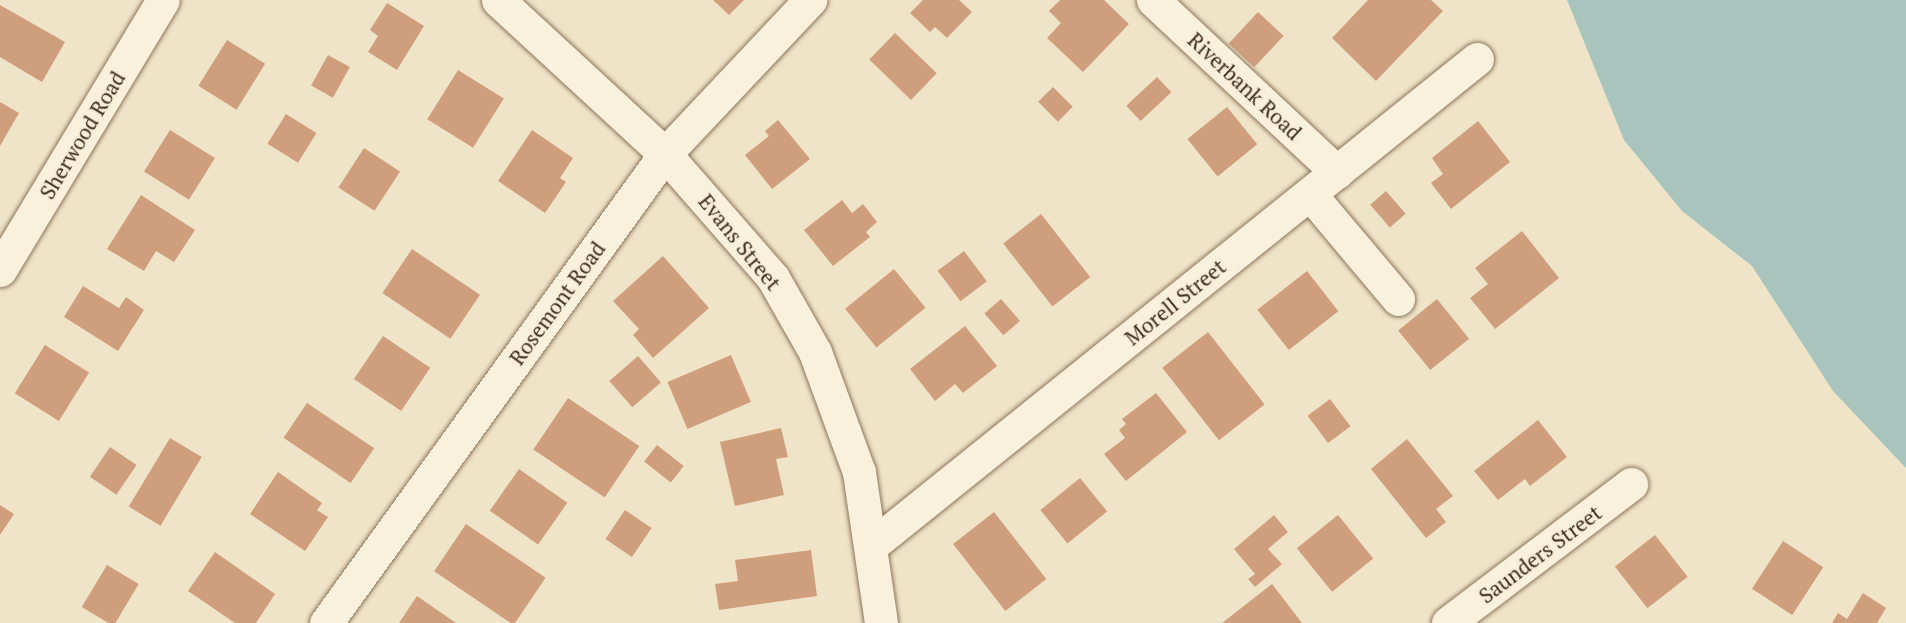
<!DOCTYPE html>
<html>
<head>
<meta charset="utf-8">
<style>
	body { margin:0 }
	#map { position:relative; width:1906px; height:623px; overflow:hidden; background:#f0e4c8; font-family:"PT Serif",serif }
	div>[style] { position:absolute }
	.water>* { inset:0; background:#a9c4bc }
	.building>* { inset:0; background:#cf9f7d; transform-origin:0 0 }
	.roads { filter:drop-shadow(0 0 2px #8d765c) drop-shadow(0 0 2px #8d765c) }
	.street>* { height:33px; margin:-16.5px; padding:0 16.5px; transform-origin:16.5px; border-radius:16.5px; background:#faf1dc }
	.secondary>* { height:33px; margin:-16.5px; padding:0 16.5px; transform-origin:16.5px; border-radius:16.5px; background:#faf1dc }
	span { translate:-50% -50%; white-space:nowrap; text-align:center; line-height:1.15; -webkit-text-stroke:4.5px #f7eed8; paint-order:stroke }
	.street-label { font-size:21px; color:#3d2e20 }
</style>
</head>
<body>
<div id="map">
	<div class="water">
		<div style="clip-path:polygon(1567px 0,1906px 0,1906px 468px,1833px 391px,1752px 266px,1682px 211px,1624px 140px)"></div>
	</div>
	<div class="building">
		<div style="clip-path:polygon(713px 0,744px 0,729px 15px)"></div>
		<div style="clip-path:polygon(923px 0,959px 0,972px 12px,947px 38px,935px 27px,930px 32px,910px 13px)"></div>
		<div style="clip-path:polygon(1060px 0,1104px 0,1129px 24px,1083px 72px,1047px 38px,1061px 23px,1049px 11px)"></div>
		<div style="clip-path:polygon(1368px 0,1431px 0,1443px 11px,1376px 81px,1332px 38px)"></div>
		<div style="clip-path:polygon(387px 3px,424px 26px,397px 70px,368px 52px,378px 36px,370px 30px)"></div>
		<div style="clip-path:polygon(0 5px,65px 42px,42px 82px,0 57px)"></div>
		<div style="left:1258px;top:12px;width:35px;height:43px;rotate:43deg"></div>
		<div style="left:895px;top:33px;width:58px;height:37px;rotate:44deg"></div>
		<div style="left:227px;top:40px;width:45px;height:54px;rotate:32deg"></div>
		<div style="left:328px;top:55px;width:25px;height:35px;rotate:29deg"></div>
		<div style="left:458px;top:70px;width:54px;height:58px;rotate:32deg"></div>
		<div style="left:1157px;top:77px;width:21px;height:42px;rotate:47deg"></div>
		<div style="left:1053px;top:87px;width:28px;height:21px;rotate:45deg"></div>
		<div style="clip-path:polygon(0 102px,19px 113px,0 146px)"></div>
		<div style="left:1227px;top:107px;width:48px;height:51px;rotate:51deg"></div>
		<div style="left:286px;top:114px;width:36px;height:35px;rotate:32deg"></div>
		<div style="clip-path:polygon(778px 120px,810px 159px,772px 189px,745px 155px,769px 136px,765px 131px)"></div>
		<div style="clip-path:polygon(1478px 121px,1510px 162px,1451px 209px,1431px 183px,1443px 174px,1432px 158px)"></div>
		<div style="left:170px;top:130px;width:53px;height:49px;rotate:32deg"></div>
		<div style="clip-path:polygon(532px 130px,573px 158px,560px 178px,566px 182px,545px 213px,498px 181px)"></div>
		<div style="left:364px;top:148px;width:43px;height:47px;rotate:33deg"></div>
		<div style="left:1386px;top:191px;width:30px;height:21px;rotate:49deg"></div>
		<div style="clip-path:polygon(141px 195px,195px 230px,174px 262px,156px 251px,144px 271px,107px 249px)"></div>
		<div style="clip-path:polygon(842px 200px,852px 213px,863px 204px,877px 222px,866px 232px,870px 237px,833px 266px,804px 230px)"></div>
		<div style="left:1041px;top:214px;width:80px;height:48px;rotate:52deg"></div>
		<div style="clip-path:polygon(1522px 231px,1559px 278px,1495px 329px,1470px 298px,1488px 284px,1475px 268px)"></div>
		<div style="left:412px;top:249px;width:82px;height:53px;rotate:34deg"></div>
		<div style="left:964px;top:251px;width:38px;height:33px;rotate:53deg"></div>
		<div style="clip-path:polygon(663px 256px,709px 308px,653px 358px,633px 335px,639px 329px,613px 301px)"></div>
		<div style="left:894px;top:269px;width:50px;height:63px;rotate:51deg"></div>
		<div style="left:1307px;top:271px;width:51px;height:63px;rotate:52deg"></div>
		<div style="clip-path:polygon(83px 286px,119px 308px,126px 297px,144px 310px,118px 351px,64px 317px)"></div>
		<div style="left:1001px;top:299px;width:29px;height:22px;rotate:49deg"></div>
		<div style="left:1437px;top:299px;width:51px;height:50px;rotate:51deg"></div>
		<div style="clip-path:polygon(965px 326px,997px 366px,963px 393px,955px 384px,935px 401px,910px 369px)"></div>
		<div style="left:1208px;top:332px;width:92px;height:58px;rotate:52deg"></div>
		<div style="left:383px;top:336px;width:57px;height:52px;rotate:34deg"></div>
		<div style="left:45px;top:345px;width:52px;height:57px;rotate:32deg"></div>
		<div style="left:731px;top:355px;width:51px;height:69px;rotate:67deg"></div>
		<div style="left:638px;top:356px;width:35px;height:38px;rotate:49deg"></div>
		<div style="clip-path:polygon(1156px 393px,1187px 432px,1126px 481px,1104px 454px,1125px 438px,1119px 430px,1126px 424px,1122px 419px)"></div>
		<div style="left:568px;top:398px;width:86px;height:62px;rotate:34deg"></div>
		<div style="left:1330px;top:399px;width:34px;height:28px;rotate:53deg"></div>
		<div style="left:307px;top:403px;width:81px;height:42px;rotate:34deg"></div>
		<div style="clip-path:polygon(1538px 420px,1567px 457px,1530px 486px,1525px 479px,1498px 500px,1474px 471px)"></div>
		<div style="clip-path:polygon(781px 428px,788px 457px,776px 459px,784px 495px,735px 506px,720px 442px)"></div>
		<div style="left:170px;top:438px;width:37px;height:80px;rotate:31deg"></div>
		<div style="clip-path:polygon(1407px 439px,1453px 496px,1436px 509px,1446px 522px,1426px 538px,1371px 469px)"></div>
		<div style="left:657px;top:445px;width:34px;height:21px;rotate:38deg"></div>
		<div style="left:110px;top:447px;width:32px;height:36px;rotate:34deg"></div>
		<div style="left:519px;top:469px;width:59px;height:51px;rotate:35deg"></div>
		<div style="clip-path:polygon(278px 472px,322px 503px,317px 510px,328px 517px,305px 551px,250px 514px)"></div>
		<div style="left:1080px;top:478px;width:43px;height:51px;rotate:51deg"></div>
		<div style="clip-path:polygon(0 505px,14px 514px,0 535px)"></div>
		<div style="left:625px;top:510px;width:32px;height:35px;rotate:34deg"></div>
		<div style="left:994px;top:512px;width:85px;height:52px;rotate:52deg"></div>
		<div style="clip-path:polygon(1274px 515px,1288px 532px,1268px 549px,1282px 564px,1255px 587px,1248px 579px,1255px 574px,1234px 549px)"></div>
		<div style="left:1338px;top:515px;width:56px;height:53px;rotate:51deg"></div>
		<div style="left:466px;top:524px;width:96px;height:57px;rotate:34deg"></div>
		<div style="left:1655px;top:535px;width:53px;height:51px;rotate:52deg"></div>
		<div style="left:1783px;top:541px;width:48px;height:57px;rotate:33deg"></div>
		<div style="clip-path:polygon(811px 550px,817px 596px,719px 610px,715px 584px,738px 581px,735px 560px)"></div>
		<div style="clip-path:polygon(215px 552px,275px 594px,256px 623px,235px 623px,188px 591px)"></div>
		<div style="left:107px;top:565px;width:37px;height:49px;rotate:31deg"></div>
		<div style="clip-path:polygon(1272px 584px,1302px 623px,1222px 623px)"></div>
		<div style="clip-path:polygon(1863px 593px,1886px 608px,1877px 623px,1832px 623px,1838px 613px,1847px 619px)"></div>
		<div style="clip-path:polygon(417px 596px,456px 623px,399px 623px)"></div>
	</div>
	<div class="roads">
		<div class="street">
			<div style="left:1153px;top:0;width:252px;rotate:43.1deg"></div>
			<div style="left:1310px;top:194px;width:137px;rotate:50deg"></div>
			<div style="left:0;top:270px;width:315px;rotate:-58.9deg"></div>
			<div style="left:872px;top:545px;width:776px;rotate:-38.78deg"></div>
			<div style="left:326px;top:623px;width:579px;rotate:-54.14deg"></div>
			<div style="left:665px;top:154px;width:212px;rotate:-46.7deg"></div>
			<div style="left:1448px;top:623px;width:230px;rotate:-37.2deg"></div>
		</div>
		<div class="secondary">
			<div style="left:498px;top:0;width:227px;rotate:42.7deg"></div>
			<div style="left:665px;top:154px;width:164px;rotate:48.9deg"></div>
			<div style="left:773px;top:278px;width:85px;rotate:60.4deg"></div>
			<div style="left:815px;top:352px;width:128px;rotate:69.9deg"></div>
			<div style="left:859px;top:472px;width:153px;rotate:81.7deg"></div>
		</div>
	</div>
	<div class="street-label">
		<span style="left:1245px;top:86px;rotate:43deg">Riverbank Road</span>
		<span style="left:82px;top:135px;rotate:-59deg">Sherwood Road</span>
		<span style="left:740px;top:242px;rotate:51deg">Evans Street</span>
		<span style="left:1175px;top:302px;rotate:-39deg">Morell Street</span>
		<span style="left:557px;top:303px;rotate:-54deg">Rosemont Road</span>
		<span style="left:1540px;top:554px;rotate:-37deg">Saunders Street</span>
	</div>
</div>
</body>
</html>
